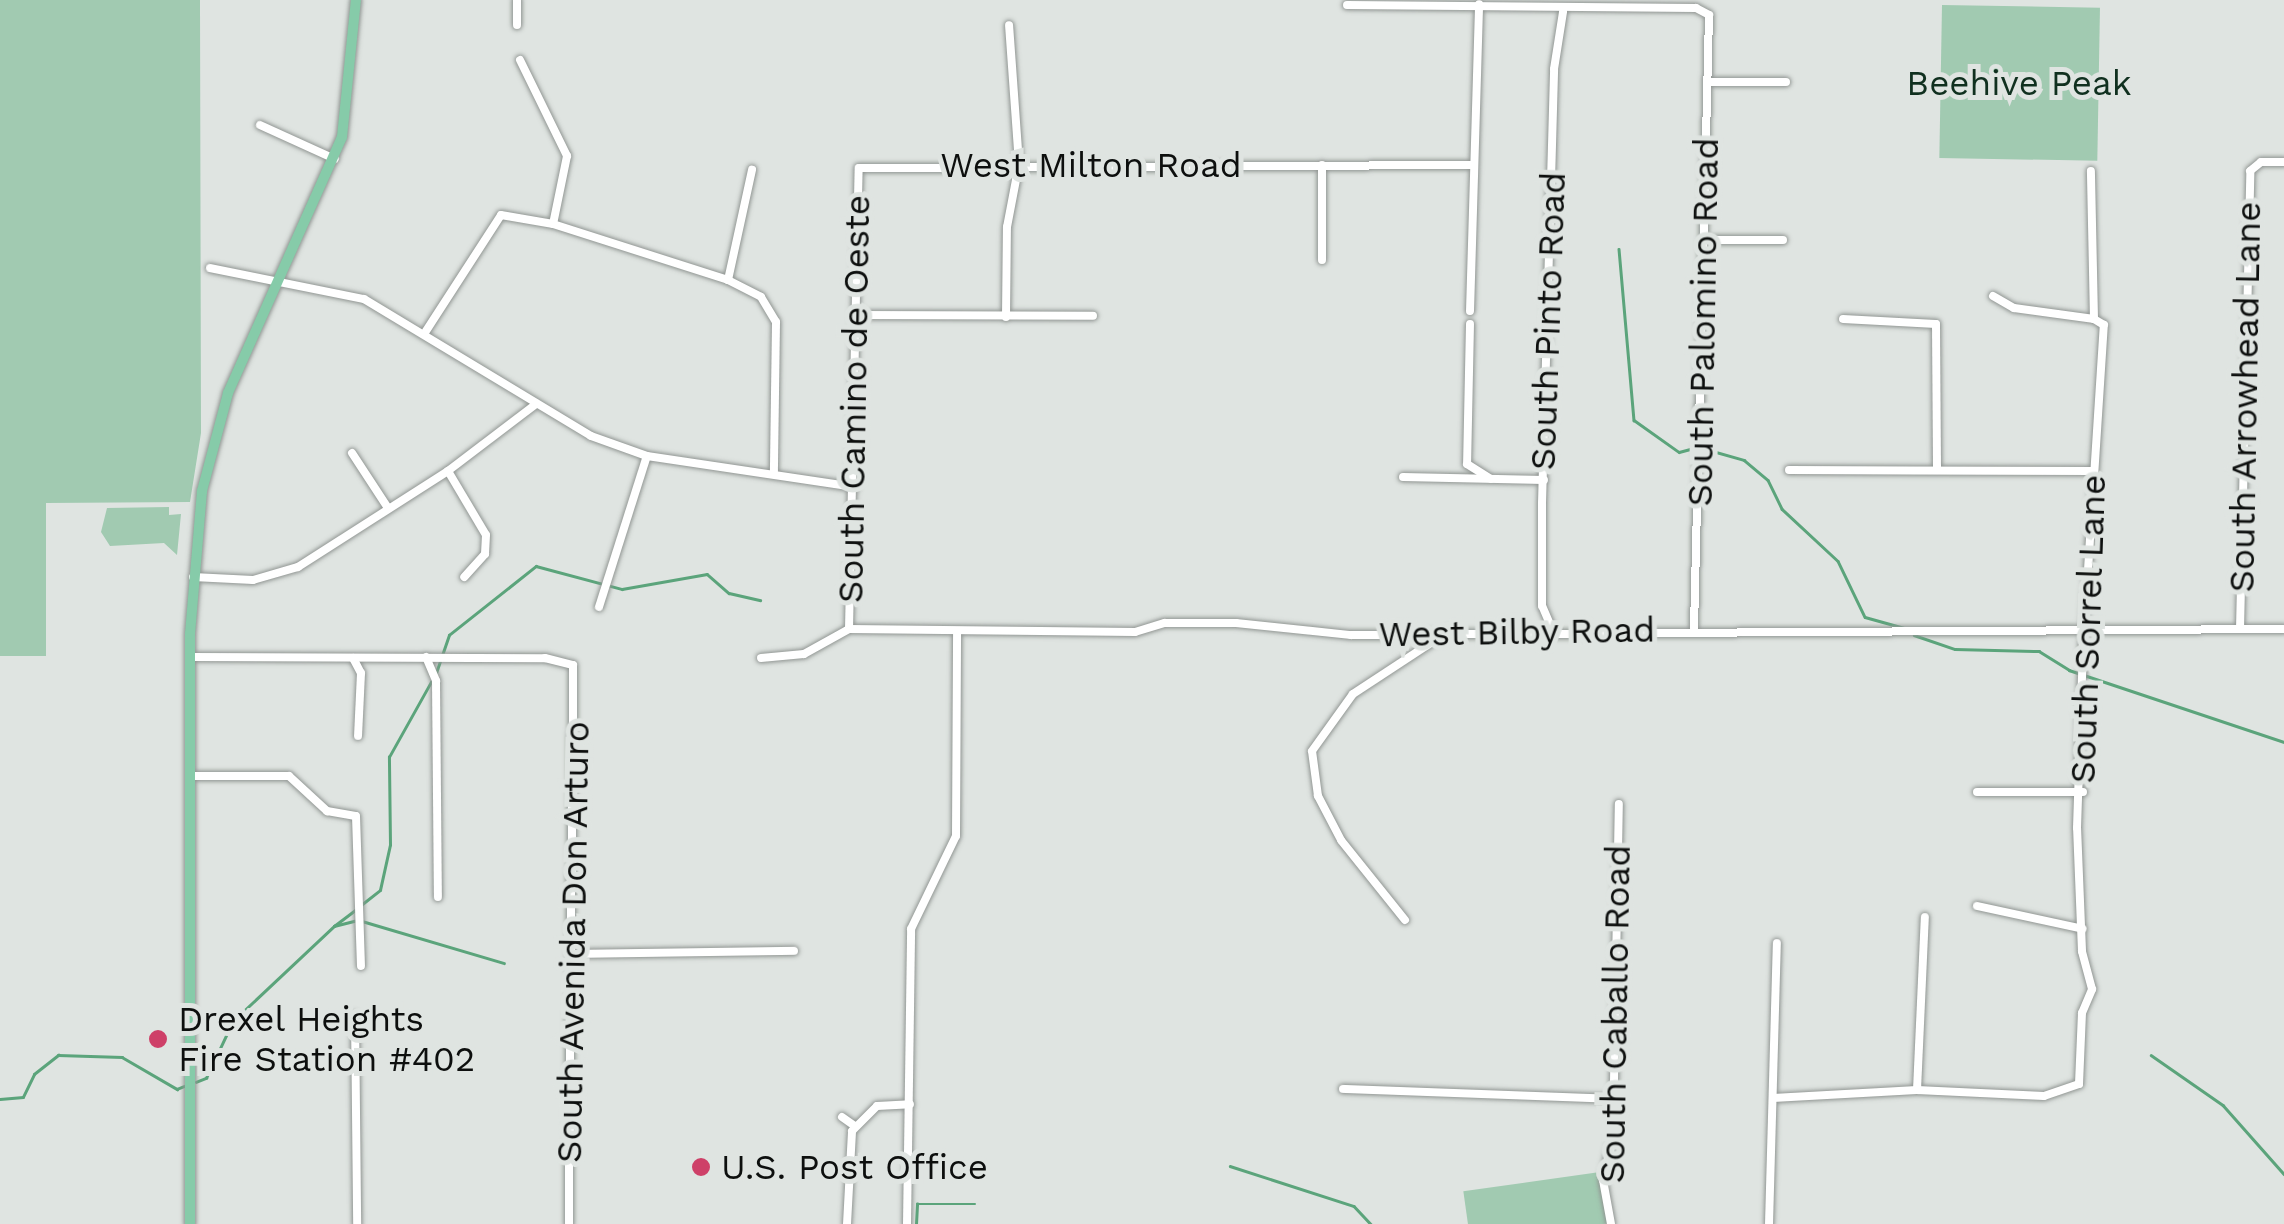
<!DOCTYPE html>
<html>
<head>
<meta charset="utf-8">
<style>
	body { margin:0 }
	#map { position:relative; width:2284px; height:1224px; overflow:hidden; background:#dfe4e1; font-family:"Work Sans",sans-serif }
	div>[style] { position:absolute }
	.green>* { inset:0; background:#a1cab1; transform-origin:0 0 }
	.stream>* { height:2.5px; margin:-1.25px; padding:0 1.25px; transform-origin:1.25px; border-radius:1.25px; background:#5ba47b }
	.roads { filter:drop-shadow(0 0 2px #919693) drop-shadow(0 0 2px #919693) }
	.minor>* { height:8px; margin:-4px; padding:0 4px; transform-origin:4px; border-radius:4px; background:#fff }
	.major>* { height:10px; margin:-5px; padding:0 5px; transform-origin:5px; border-radius:5px; background:#86cba9 }
	.dots>* { width:28px; height:28px; translate:-50% -50%; box-sizing:border-box; border:5px solid #dfe4e1; border-radius:50% }
	span { translate:-50% -50%; white-space:nowrap; text-align:center; line-height:1.15; -webkit-text-stroke:10px #dfe4e1; paint-order:stroke }
	.park-label { font-size:35px; color:#10301f }
	.street-label { font-size:35px; color:#0d0f0e }
	.poi-label { font-size:35px; color:#0d0f0e }
	.left { translate:0 -50%; text-align:left }
</style>
</head>
<body>
<div id="map">
	<div class="green">
		<div style="clip-path:polygon(0 0,200px 0,201px 433px,190px 502px,46px 503px,46px 656px,0 656px)"></div>
		<div style="left:1942px;top:5px;width:158px;height:153px;rotate:1deg"></div>
		<div style="clip-path:polygon(169px 507px,169px 515px,181px 514px,177px 555px,164px 543px,110px 546px,101px 532px,107px 508px)"></div>
		<div style="left:1600px;top:1172px;width:52px;height:138px;rotate:82deg"></div>
	</div>
	<div class="stream">
		<div style="left:1619px;top:249px;width:172px;rotate:85deg"></div>
		<div style="left:1634px;top:420px;width:55px;rotate:35.4deg"></div>
		<div style="left:1679px;top:452px;width:16px;rotate:-15deg"></div>
		<div style="left:1702px;top:448px;width:44px;rotate:15.9deg"></div>
		<div style="left:1744px;top:460px;width:31px;rotate:40deg"></div>
		<div style="left:1768px;top:480px;width:32px;rotate:64deg"></div>
		<div style="left:1782px;top:509px;width:76px;rotate:42.9deg"></div>
		<div style="left:1838px;top:561px;width:62px;rotate:64.3deg"></div>
		<div style="left:1865px;top:617px;width:45px;rotate:15.6deg"></div>
		<div style="left:1914px;top:635px;width:43px;rotate:18.9deg"></div>
		<div style="left:1955px;top:649px;width:84px;rotate:1.4deg"></div>
		<div style="left:2039px;top:651px;width:36px;rotate:32deg"></div>
		<div style="left:2069px;top:670px;width:227px;rotate:18.5deg"></div>
		<div style="left:436px;top:673px;width:40px;rotate:-71.1deg"></div>
		<div style="left:449px;top:635px;width:111px;rotate:-38.4deg"></div>
		<div style="left:536px;top:566px;width:89px;rotate:15deg"></div>
		<div style="left:622px;top:589px;width:86px;rotate:-10deg"></div>
		<div style="left:707px;top:574px;width:29px;rotate:41deg"></div>
		<div style="left:729px;top:593px;width:32px;rotate:13deg"></div>
		<div style="left:361px;top:905px;width:24px;rotate:-38deg"></div>
		<div style="left:380px;top:890px;width:46px;rotate:-77.5deg"></div>
		<div style="left:390px;top:845px;width:88px;rotate:-90.7deg"></div>
		<div style="left:389px;top:757px;width:88px;rotate:-60.8deg"></div>
		<div style="left:362px;top:921px;width:148px;rotate:16.5deg"></div>
		<div style="left:334px;top:926px;width:26px;rotate:-37deg"></div>
		<div style="left:2151px;top:1055px;width:88px;rotate:34.8deg"></div>
		<div style="left:2223px;top:1105px;width:92px;rotate:48.5deg"></div>
		<div style="left:196px;top:1082px;width:11px;rotate:-22deg"></div>
		<div style="left:206px;top:1078px;width:63px;rotate:-64.7deg"></div>
		<div style="left:233px;top:1021px;width:139px;rotate:-43.2deg"></div>
		<div style="left:334px;top:926px;width:21px;rotate:-14deg"></div>
		<div style="left:0;top:1099px;width:23px;rotate:-5deg"></div>
		<div style="left:23px;top:1097px;width:25px;rotate:-64deg"></div>
		<div style="left:34px;top:1074px;width:31px;rotate:-38deg"></div>
		<div style="left:58px;top:1055px;width:64px;rotate:1.8deg"></div>
		<div style="left:122px;top:1057px;width:64px;rotate:30.2deg"></div>
		<div style="left:177px;top:1089px;width:11px;rotate:-22deg"></div>
		<div style="left:1230px;top:1166px;width:130px;rotate:17.9deg"></div>
		<div style="left:1354px;top:1206px;width:25px;rotate:47deg"></div>
		<div style="left:916px;top:1224px;width:20px;rotate:-87deg"></div>
		<div style="left:917px;top:1204px;width:58px"></div>
	</div>
	<div class="roads">
		<div class="minor">
			<div style="left:1347px;top:5px;width:349px;rotate:0.5deg"></div>
			<div style="left:1696px;top:8px;width:15px;rotate:28deg"></div>
			<div style="left:1709px;top:15px;width:614px;rotate:91.4deg"></div>
			<div style="left:517px;top:25px;width:25px;rotate:-90deg"></div>
			<div style="left:520px;top:60px;width:107px;rotate:63.9deg"></div>
			<div style="left:567px;top:156px;width:69px;rotate:101.6deg"></div>
			<div style="left:1708px;top:82px;width:78px"></div>
			<div style="left:260px;top:125px;width:82px;rotate:24.4deg"></div>
			<div style="left:1705px;top:240px;width:78px"></div>
			<div style="left:1322px;top:260px;width:95px;rotate:-90deg"></div>
			<div style="left:210px;top:268px;width:157px;rotate:11.4deg"></div>
			<div style="left:364px;top:299px;width:265px;rotate:31.1deg"></div>
			<div style="left:591px;top:436px;width:59px;rotate:19.7deg"></div>
			<div style="left:647px;top:456px;width:210px;rotate:8.5deg"></div>
			<div style="left:728px;top:280px;width:113px;rotate:-77.7deg"></div>
			<div style="left:1993px;top:296px;width:24px;rotate:30deg"></div>
			<div style="left:2014px;top:308px;width:81px;rotate:7.8deg"></div>
			<div style="left:1470px;top:311px;width:307px;rotate:-88.3deg"></div>
			<div style="left:858px;top:315px;width:235px;rotate:0.2deg"></div>
			<div style="left:1006px;top:317px;width:90px;rotate:-89.4deg"></div>
			<div style="left:1007px;top:227px;width:64px;rotate:-79.2deg"></div>
			<div style="left:1019px;top:164px;width:139px;rotate:-94.1deg"></div>
			<div style="left:1843px;top:319px;width:93px;rotate:3.1deg"></div>
			<div style="left:1936px;top:324px;width:145px;rotate:89.6deg"></div>
			<div style="left:1470px;top:324px;width:140px;rotate:91.2deg"></div>
			<div style="left:1467px;top:464px;width:28px;rotate:32deg"></div>
			<div style="left:426px;top:331px;width:138px;rotate:-57.1deg"></div>
			<div style="left:501px;top:215px;width:53px;rotate:9.8deg"></div>
			<div style="left:553px;top:224px;width:184px;rotate:17.7deg"></div>
			<div style="left:728px;top:280px;width:37px;rotate:27deg"></div>
			<div style="left:761px;top:297px;width:29px;rotate:59deg"></div>
			<div style="left:776px;top:322px;width:150px;rotate:90.8deg"></div>
			<div style="left:352px;top:453px;width:66px;rotate:56.8deg"></div>
			<div style="left:1789px;top:470px;width:305px;rotate:0.2deg"></div>
			<div style="left:448px;top:471px;width:74px;rotate:59.3deg"></div>
			<div style="left:486px;top:535px;width:19px;rotate:93deg"></div>
			<div style="left:485px;top:554px;width:31px;rotate:132deg"></div>
			<div style="left:1403px;top:477px;width:141px;rotate:1.2deg"></div>
			<div style="left:193px;top:577px;width:60px;rotate:2.9deg"></div>
			<div style="left:253px;top:580px;width:47px;rotate:-16.1deg"></div>
			<div style="left:298px;top:567px;width:178px;rotate:-32.6deg"></div>
			<div style="left:448px;top:471px;width:111px;rotate:-37.3deg"></div>
			<div style="left:599px;top:607px;width:158px;rotate:-72.4deg"></div>
			<div style="left:849px;top:629px;width:461px;rotate:-88.8deg"></div>
			<div style="left:859px;top:168px;width:614px;rotate:-0.28deg"></div>
			<div style="left:1552px;top:629px;width:25px;rotate:-113deg"></div>
			<div style="left:1542px;top:606px;width:103px;rotate:-90deg"></div>
			<div style="left:1542px;top:503px;width:434px;rotate:-88.4deg"></div>
			<div style="left:1554px;top:69px;width:58px;rotate:-81deg"></div>
			<div style="left:2240px;top:629px;width:458px;rotate:-88.7deg"></div>
			<div style="left:2250px;top:171px;width:14px;rotate:-39deg"></div>
			<div style="left:2261px;top:162px;width:23px"></div>
			<div style="left:190px;top:657px;width:355px;rotate:0.2deg"></div>
			<div style="left:545px;top:658px;width:29px;rotate:14deg"></div>
			<div style="left:573px;top:665px;width:559px;rotate:90.41deg"></div>
			<div style="left:426px;top:657px;width:26px;rotate:67deg"></div>
			<div style="left:436px;top:681px;width:216px;rotate:89.5deg"></div>
			<div style="left:353px;top:658px;width:17px;rotate:62deg"></div>
			<div style="left:361px;top:673px;width:63px;rotate:92.7deg"></div>
			<div style="left:761px;top:658px;width:43px;rotate:-5.3deg"></div>
			<div style="left:804px;top:654px;width:51px;rotate:-29.1deg"></div>
			<div style="left:849px;top:629px;width:286px;rotate:0.6deg"></div>
			<div style="left:1135px;top:632px;width:31px;rotate:-17deg"></div>
			<div style="left:1165px;top:623px;width:71px"></div>
			<div style="left:1236px;top:623px;width:116px;rotate:6deg"></div>
			<div style="left:1351px;top:635px;width:933px;rotate:-0.37deg"></div>
			<div style="left:190px;top:776px;width:99px"></div>
			<div style="left:289px;top:776px;width:52px;rotate:42.6deg"></div>
			<div style="left:327px;top:811px;width:29px;rotate:10deg"></div>
			<div style="left:356px;top:816px;width:150px;rotate:88.1deg"></div>
			<div style="left:1977px;top:792px;width:106px"></div>
			<div style="left:1977px;top:906px;width:108px;rotate:12.2deg"></div>
			<div style="left:1405px;top:920px;width:102px;rotate:-128.7deg"></div>
			<div style="left:1341px;top:840px;width:50px;rotate:-117.6deg"></div>
			<div style="left:1318px;top:796px;width:45px;rotate:-97.6deg"></div>
			<div style="left:1312px;top:751px;width:70px;rotate:-54.3deg"></div>
			<div style="left:1353px;top:694px;width:115px;rotate:-33.3deg"></div>
			<div style="left:574px;top:954px;width:220px;rotate:-0.8deg"></div>
			<div style="left:355px;top:1016px;width:208px;rotate:89.4deg"></div>
			<div style="left:1343px;top:1089px;width:270px;rotate:2.1deg"></div>
			<div style="left:1917px;top:1090px;width:173px;rotate:-87.4deg"></div>
			<div style="left:1773px;top:1098px;width:144px;rotate:-3.2deg"></div>
			<div style="left:1917px;top:1090px;width:127px;rotate:2.7deg"></div>
			<div style="left:2044px;top:1096px;width:37px;rotate:-19deg"></div>
			<div style="left:2079px;top:1084px;width:71px;rotate:-87.6deg"></div>
			<div style="left:2082px;top:1013px;width:26px;rotate:-67deg"></div>
			<div style="left:2092px;top:989px;width:39px;rotate:-105deg"></div>
			<div style="left:2082px;top:951px;width:123px;rotate:-92.3deg"></div>
			<div style="left:2077px;top:828px;width:181px;rotate:-88.1deg"></div>
			<div style="left:2083px;top:647px;width:323px;rotate:-86.3deg"></div>
			<div style="left:2104px;top:325px;width:12px;rotate:-149deg"></div>
			<div style="left:2094px;top:319px;width:148px;rotate:-91.2deg"></div>
			<div style="left:842px;top:1117px;width:16px;rotate:35deg"></div>
			<div style="left:847px;top:1224px;width:93px;rotate:-86.9deg"></div>
			<div style="left:852px;top:1131px;width:35px;rotate:-45deg"></div>
			<div style="left:877px;top:1106px;width:33px;rotate:-3deg"></div>
			<div style="left:907px;top:1224px;width:295px;rotate:-89.2deg"></div>
			<div style="left:911px;top:929px;width:103px;rotate:-64.2deg"></div>
			<div style="left:956px;top:836px;width:205px;rotate:-89.7deg"></div>
			<div style="left:1611px;top:1224px;width:45px;rotate:-100.3deg"></div>
			<div style="left:1603px;top:1180px;width:43px;rotate:-76.6deg"></div>
			<div style="left:1613px;top:1138px;width:334px;rotate:-89deg"></div>
			<div style="left:1769px;top:1224px;width:281px;rotate:-88.4deg"></div>
		</div>
		<div class="major">
			<div style="left:190px;top:1224px;width:590px;rotate:-90deg"></div>
			<div style="left:190px;top:634px;width:144px;rotate:-85.2deg"></div>
			<div style="left:202px;top:491px;width:101px;rotate:-75.1deg"></div>
			<div style="left:228px;top:393px;width:280px;rotate:-66deg"></div>
			<div style="left:342px;top:137px;width:138px;rotate:-84.2deg"></div>
		</div>
	</div>
	<div class="dots">
		<div style="left:158px;top:1039px;background:#ce4068"></div>
		<div style="left:701px;top:1167px;background:#ce4068"></div>
	</div>
	<div class="park-label">
		<span style="left:2019px;top:83px">Beehive Peak</span>
	</div>
	<div class="street-label">
		<span style="left:1091px;top:165px">West Milton Road</span>
		<span style="left:1548px;top:321px;rotate:-88deg">South Pinto Road</span>
		<span style="left:1703px;top:322px;rotate:-89deg">South Palomino Road</span>
		<span style="left:2245px;top:397px;rotate:-89deg">South Arrowhead Lane</span>
		<span style="left:854px;top:399px;rotate:-89deg">South Camino de Oeste</span>
		<span style="left:2088px;top:629px;rotate:-88deg">South Sorrel Lane</span>
		<span style="left:1517px;top:632px;rotate:-1deg">West Bilby Road</span>
		<span style="left:573px;top:942px;rotate:-89deg">South Avenida Don Arturo</span>
		<span style="left:1615px;top:1014px;rotate:-89deg">South Caballo Road</span>
	</div>
	<div class="poi-label">
		<span class="left" style="left:178px;top:1039px">Drexel Heights<br>Fire Station #402</span>
		<span class="left" style="left:721px;top:1167px">U.S. Post Office</span>
	</div>
</div>
</body>
</html>
